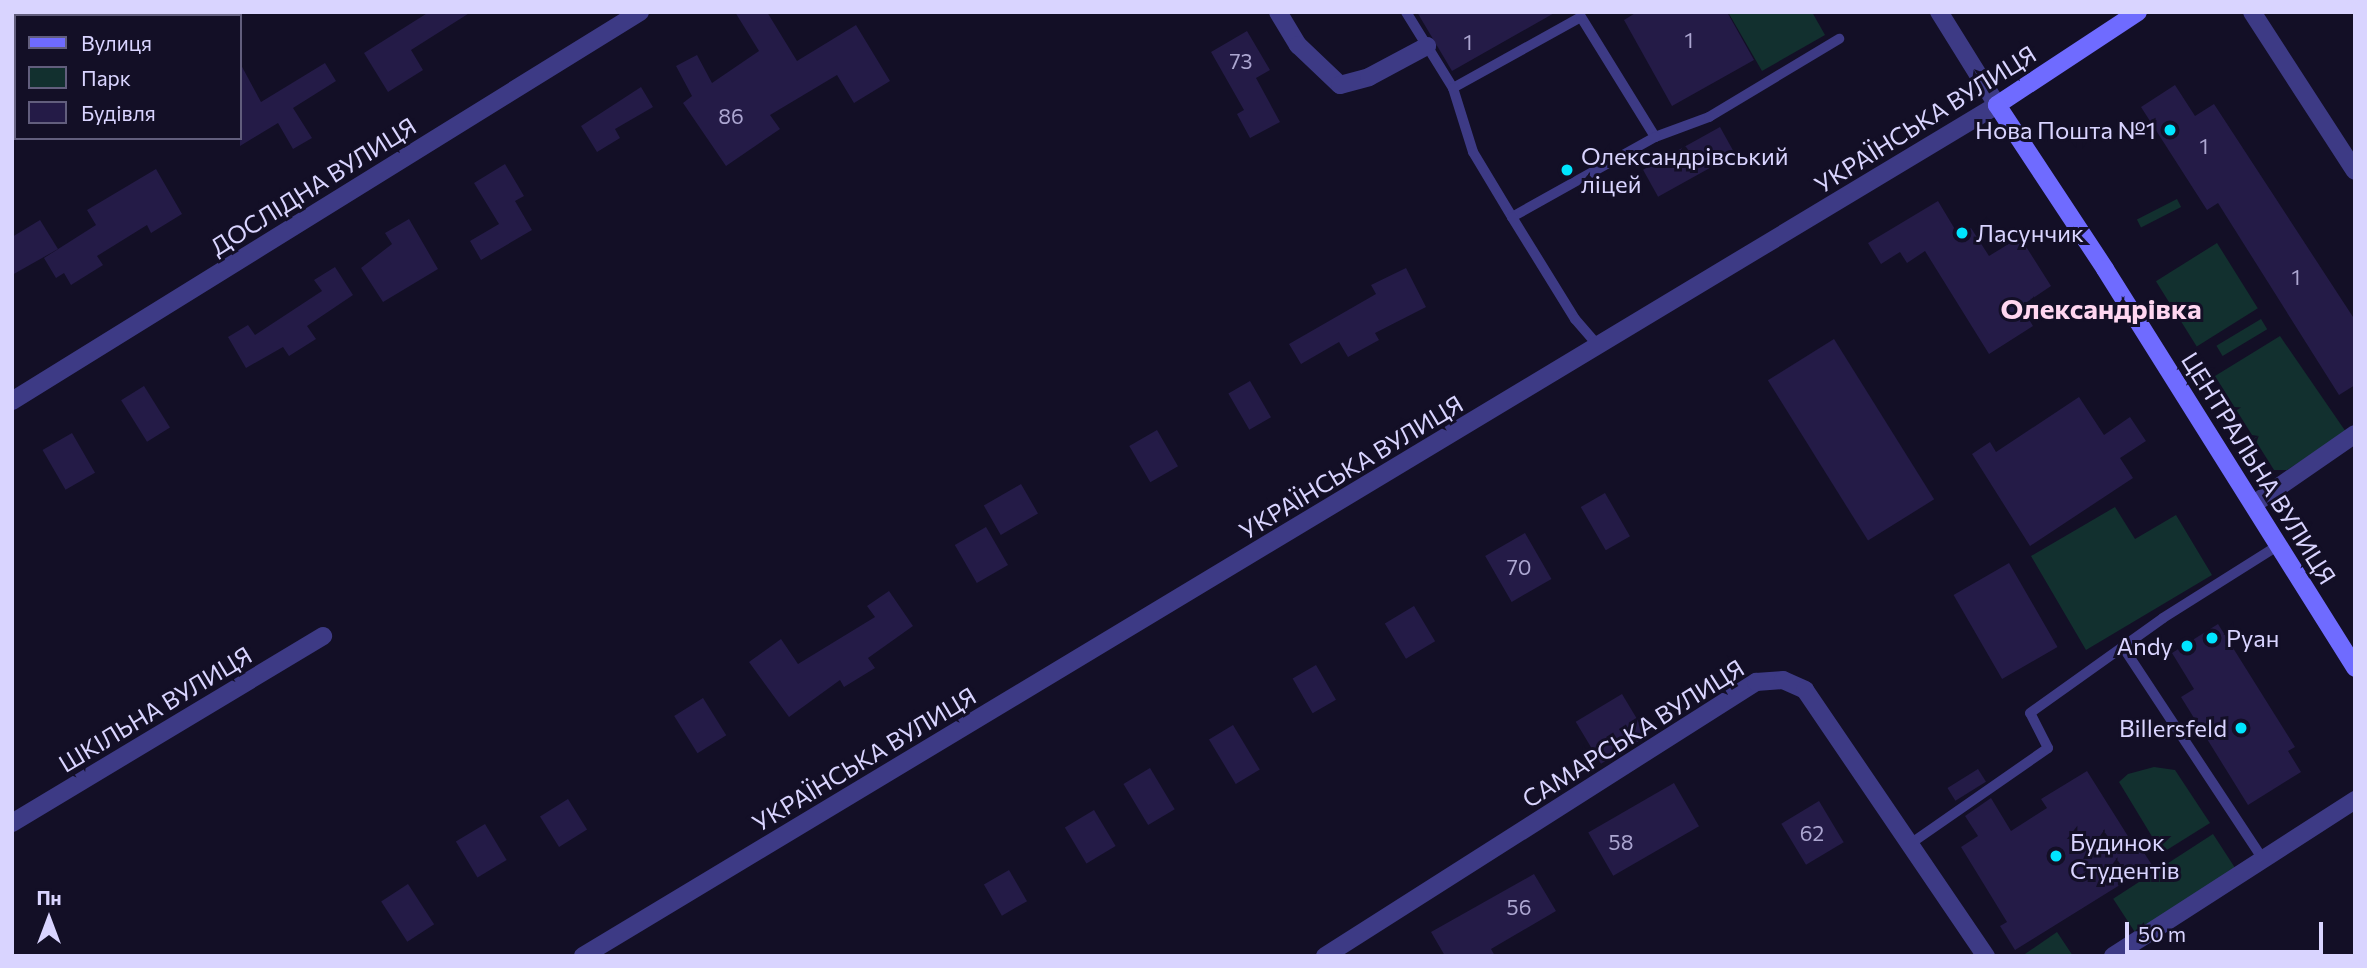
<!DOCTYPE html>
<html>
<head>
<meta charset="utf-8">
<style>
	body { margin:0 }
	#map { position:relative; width:2367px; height:968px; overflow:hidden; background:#130f26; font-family:Commissioner,sans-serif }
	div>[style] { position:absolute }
	.green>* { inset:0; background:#12302f; transform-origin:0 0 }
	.building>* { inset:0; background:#241b47; transform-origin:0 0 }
	.service>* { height:10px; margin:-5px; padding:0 5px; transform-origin:5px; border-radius:5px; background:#3d3a85 }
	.minor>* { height:18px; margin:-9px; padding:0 9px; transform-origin:9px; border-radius:9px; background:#3d3a85 }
	.tertiary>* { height:18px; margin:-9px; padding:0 9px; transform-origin:9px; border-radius:9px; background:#3d3a85 }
	.secondary>* { height:18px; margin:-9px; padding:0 9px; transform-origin:9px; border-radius:9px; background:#6f6bff }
	.dots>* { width:19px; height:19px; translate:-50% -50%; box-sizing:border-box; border:4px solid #130f26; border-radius:50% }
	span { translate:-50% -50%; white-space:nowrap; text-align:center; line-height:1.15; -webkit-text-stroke:6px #130f26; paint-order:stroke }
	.number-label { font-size:21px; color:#aca6d1 }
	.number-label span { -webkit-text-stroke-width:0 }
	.street-label { font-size:24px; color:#d9d4ff }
	.poi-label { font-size:24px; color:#d9d4ff }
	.right { translate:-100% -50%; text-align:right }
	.left { translate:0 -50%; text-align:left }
	.quarter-label { font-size:28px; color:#ffd6f0; font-weight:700 }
	.frame { position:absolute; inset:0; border:14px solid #d9d4ff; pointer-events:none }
	.legend { position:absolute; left:14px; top:14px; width:228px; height:126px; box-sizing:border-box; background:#130f26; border:2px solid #625e7d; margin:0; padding:9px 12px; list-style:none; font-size:21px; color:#d9d4ff }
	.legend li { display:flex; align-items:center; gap:14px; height:35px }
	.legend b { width:35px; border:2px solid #625e7d }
	.north { position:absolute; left:14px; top:884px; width:70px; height:70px; -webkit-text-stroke:5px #130f26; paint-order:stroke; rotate:0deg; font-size:19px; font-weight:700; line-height:28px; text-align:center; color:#d9d4ff }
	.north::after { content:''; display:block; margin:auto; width:24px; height:32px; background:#d9d4ff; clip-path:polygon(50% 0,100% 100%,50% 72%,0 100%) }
	.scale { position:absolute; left:2125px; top:922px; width:198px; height:32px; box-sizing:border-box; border:4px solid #d9d4ff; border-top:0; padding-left:9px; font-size:21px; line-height:24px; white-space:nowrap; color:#d9d4ff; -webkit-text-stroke:5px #130f26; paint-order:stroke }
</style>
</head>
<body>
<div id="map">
	<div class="green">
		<div style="clip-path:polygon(1728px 12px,1812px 12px,1825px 35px,1762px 71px)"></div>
		<div style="left:2177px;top:199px;width:9px;height:45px;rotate:63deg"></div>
		<div style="left:2217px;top:243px;width:77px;height:72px;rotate:58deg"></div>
		<div style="left:2261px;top:319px;width:12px;height:52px;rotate:59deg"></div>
		<div style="clip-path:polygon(2280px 336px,2346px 432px,2287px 470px,2274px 470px,2215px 376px)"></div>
		<div style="clip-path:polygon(2115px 507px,2135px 539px,2176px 515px,2212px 575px,2086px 650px,2031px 556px)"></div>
		<div style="clip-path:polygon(2154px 767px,2175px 770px,2210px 823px,2162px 853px,2119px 782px,2128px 774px)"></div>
		<div style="left:2213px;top:834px;width:43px;height:119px;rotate:57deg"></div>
		<div style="clip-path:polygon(2057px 932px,2073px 956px,2022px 956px)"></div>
	</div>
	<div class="building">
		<div style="clip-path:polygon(429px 12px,471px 12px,411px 50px,423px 70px,388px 92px,364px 53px)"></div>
		<div style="clip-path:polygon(735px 12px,767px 12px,797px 61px,856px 25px,890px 81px,854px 103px,837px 75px,770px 115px,780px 129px,726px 166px,683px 103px,692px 96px,676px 66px,697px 55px,712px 83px,759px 51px)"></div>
		<div style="clip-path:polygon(1417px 12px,1556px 12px,1452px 71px)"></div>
		<div style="clip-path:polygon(1637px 12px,1727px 12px,1754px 60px,1672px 106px,1624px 20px)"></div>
		<div style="clip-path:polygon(1247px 31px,1270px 70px,1256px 78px,1280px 122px,1250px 138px,1237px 114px,1244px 110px,1211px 52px)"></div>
		<div style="clip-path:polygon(240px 63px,261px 102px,325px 63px,336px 81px,293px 108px,312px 138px,293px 149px,278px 123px,240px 146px)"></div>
		<div style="clip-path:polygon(2175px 85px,2195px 116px,2214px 104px,2355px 320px,2355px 385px,2339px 395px,2218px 203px,2207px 210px,2141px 107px)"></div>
		<div style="clip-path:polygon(641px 87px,653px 107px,615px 129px,620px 138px,597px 152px,581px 126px)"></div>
		<div style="left:1720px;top:127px;width:31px;height:88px;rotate:61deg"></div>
		<div style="clip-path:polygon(505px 164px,524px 196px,515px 201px,532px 230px,481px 260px,470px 241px,499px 224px,474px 183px)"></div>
		<div style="clip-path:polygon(156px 169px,182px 214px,151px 233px,147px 225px,97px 256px,103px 265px,71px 285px,64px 273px,56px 278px,44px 258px,96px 225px,87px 210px)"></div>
		<div style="clip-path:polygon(1938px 201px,1959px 236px,1971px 228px,1989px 256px,2020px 237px,2051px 286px,2021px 306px,2033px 326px,1989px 354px,1925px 251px,1907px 263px,1900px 252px,1881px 264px,1868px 243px)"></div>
		<div style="clip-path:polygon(409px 219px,438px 269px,383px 302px,361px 268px,392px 244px,385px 233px)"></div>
		<div style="clip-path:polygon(40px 220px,58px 249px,12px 275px,12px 237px)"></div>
		<div style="clip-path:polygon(335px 267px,353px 295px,307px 326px,316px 339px,289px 356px,283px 347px,246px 368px,228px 337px,248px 325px,255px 335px,322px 291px,314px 280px)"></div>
		<div style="clip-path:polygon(1406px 268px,1426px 307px,1375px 333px,1379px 340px,1348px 357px,1339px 342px,1301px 364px,1289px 344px,1376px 294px,1371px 285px)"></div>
		<div style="left:1834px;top:339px;width:189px;height:78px;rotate:58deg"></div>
		<div style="left:1250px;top:381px;width:42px;height:25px;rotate:60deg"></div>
		<div style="left:144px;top:386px;width:49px;height:27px;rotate:58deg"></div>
		<div style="clip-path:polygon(2079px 397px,2104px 435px,2130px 417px,2146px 441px,2120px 458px,2133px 478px,2030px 546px,1972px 454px,1990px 442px,1996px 452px)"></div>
		<div style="left:1157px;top:430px;width:42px;height:32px;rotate:60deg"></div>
		<div style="left:72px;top:433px;width:46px;height:34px;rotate:60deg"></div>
		<div style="left:1021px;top:484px;width:34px;height:43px;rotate:60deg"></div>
		<div style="left:1605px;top:493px;width:50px;height:28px;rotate:60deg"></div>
		<div style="left:986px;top:527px;width:44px;height:36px;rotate:60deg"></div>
		<div style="left:1525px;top:533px;width:53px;height:46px;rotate:60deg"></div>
		<div style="left:2009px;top:563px;width:97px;height:64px;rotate:60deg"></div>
		<div style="clip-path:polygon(889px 591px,913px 626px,868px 658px,875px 668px,844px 687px,840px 680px,789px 717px,749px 662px,781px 639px,798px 664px,875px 617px,867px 606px)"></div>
		<div style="left:1414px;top:606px;width:41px;height:34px;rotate:59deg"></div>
		<div style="clip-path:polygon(2218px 624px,2295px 747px,2288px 751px,2301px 772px,2248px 805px,2181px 697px,2194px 689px,2172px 653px)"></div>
		<div style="left:1316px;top:665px;width:40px;height:27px;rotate:60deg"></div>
		<div style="left:1622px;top:694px;width:49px;height:54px;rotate:59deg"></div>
		<div style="left:703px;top:698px;width:44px;height:34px;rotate:58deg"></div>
		<div style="left:1233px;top:725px;width:52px;height:28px;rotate:59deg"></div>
		<div style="left:1150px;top:768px;width:48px;height:31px;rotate:59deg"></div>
		<div style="left:1978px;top:769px;width:15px;height:36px;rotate:58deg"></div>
		<div style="clip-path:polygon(2087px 771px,2131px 841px,2135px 839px,2152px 865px,2015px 950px,2000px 926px,2007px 922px,1961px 847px,1978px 836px,1965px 816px,1991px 798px,2011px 831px,2047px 808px,2041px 799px)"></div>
		<div style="left:1674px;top:783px;width:50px;height:99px;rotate:60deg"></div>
		<div style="left:568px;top:799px;width:36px;height:33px;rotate:58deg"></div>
		<div style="left:1819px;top:801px;width:48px;height:44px;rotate:59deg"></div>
		<div style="left:1094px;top:810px;width:42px;height:34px;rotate:59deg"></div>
		<div style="left:485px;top:824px;width:42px;height:34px;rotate:59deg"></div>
		<div style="left:1009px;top:870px;width:36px;height:29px;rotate:60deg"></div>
		<div style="clip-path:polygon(1534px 874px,1556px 911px,1491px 949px,1495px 956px,1445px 956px,1431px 932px)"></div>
		<div style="left:408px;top:884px;width:48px;height:32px;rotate:57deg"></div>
	</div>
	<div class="service">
		<div style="left:1406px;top:12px;width:89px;rotate:58.3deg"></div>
		<div style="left:1453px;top:88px;width:146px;rotate:-29deg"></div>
		<div style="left:1581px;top:17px;width:141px;rotate:58.3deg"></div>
		<div style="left:1655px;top:137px;width:58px;rotate:-20.3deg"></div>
		<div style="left:1709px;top:117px;width:152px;rotate:-31deg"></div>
		<div style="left:1453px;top:88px;width:67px;rotate:72.6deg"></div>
		<div style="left:1473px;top:152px;width:76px;rotate:59deg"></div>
		<div style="left:1512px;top:217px;width:164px;rotate:-29.2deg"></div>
		<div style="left:1512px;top:217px;width:120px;rotate:58.3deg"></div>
		<div style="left:1575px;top:319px;width:37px;rotate:49deg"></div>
		<div style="left:2123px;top:647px;width:254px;rotate:56.6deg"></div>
		<div style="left:1910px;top:844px;width:168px;rotate:-34.8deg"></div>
		<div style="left:2048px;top:748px;width:39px;rotate:-117deg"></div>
		<div style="left:2030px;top:713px;width:163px;rotate:-35.5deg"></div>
		<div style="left:2163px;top:618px;width:137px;rotate:-32.2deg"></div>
	</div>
	<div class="minor">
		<div style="left:1278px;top:12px;width:39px;rotate:59deg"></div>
		<div style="left:1298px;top:45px;width:58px;rotate:43.6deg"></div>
		<div style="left:1340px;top:85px;width:30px;rotate:-15deg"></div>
		<div style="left:1369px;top:77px;width:66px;rotate:-28.1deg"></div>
		<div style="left:2252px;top:12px;width:189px;rotate:57.1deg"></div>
		<div style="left:2254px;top:504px;width:123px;rotate:-34.7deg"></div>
		<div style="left:12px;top:823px;width:363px;rotate:-31deg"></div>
		<div style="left:1325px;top:956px;width:511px;rotate:-32.45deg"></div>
		<div style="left:1756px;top:682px;width:27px;rotate:-4deg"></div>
		<div style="left:1783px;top:680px;width:24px;rotate:24deg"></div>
		<div style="left:1805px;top:690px;width:322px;rotate:55.8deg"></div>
		<div style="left:2113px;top:956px;width:288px;rotate:-32.8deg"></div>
	</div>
	<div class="tertiary">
		<div style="left:12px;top:401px;width:739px;rotate:-31.78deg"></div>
		<div style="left:583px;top:956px;width:1650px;rotate:-31.04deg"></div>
		<div style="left:1997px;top:105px;width:110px;rotate:-121.9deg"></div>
	</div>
	<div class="secondary">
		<div style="left:2138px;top:12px;width:169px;rotate:146.6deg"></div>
		<div style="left:1997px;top:105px;width:196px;rotate:56.6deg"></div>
		<div style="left:2105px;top:269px;width:471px;rotate:57.9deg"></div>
	</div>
	<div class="dots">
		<div style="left:2170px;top:130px;background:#00e5ff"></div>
		<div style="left:1567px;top:170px;background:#00e5ff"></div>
		<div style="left:1962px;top:233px;background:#00e5ff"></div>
		<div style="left:2212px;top:638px;background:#00e5ff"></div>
		<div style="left:2187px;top:646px;background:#00e5ff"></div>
		<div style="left:2241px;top:728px;background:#00e5ff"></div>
		<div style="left:2056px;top:856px;background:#00e5ff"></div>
	</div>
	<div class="number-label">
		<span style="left:1689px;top:40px">1</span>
		<span style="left:1468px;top:42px">1</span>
		<span style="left:1241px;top:61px">73</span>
		<span style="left:731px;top:116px">86</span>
		<span style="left:2204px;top:146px">1</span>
		<span style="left:2296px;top:277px">1</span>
		<span style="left:1519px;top:567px">70</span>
		<span style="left:1812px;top:833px">62</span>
		<span style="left:1621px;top:842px">58</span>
		<span style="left:1519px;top:907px">56</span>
	</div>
	<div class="street-label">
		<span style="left:1925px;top:119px;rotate:-32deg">УКРАЇНСЬКА ВУЛИЦЯ</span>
		<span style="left:313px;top:186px;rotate:-32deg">ДОСЛІДНА ВУЛИЦЯ</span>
		<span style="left:1351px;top:467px;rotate:-31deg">УКРАЇНСЬКА ВУЛИЦЯ</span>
		<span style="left:2259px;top:468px;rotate:58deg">ЦЕНТРАЛЬНА ВУЛИЦЯ</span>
		<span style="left:155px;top:709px;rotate:-31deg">ШКІЛЬНА ВУЛИЦЯ</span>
		<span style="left:1633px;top:733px;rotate:-32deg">САМАРСЬКА ВУЛИЦЯ</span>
		<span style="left:864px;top:759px;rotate:-31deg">УКРАЇНСЬКА ВУЛИЦЯ</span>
	</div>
	<div class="poi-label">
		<span class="right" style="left:2156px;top:130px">Нова Пошта №1</span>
		<span class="left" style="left:1581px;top:170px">Олександрівський<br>ліцей</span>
		<span class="left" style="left:1976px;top:233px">Ласунчик</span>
		<span class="left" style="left:2226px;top:638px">Руан</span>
		<span class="right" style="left:2173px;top:646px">Andy</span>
		<span class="right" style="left:2227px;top:728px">Billersfeld</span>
		<span class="left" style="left:2070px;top:856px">Будинок<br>Студентів</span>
	</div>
	<div class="quarter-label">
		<span style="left:2101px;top:308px">Олександрівка</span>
	</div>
	<div class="frame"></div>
	<ul class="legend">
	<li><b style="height:9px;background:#6f6bff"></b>Вулиця</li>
	<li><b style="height:19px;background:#12302f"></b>Парк</li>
	<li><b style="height:19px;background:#241b47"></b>Будівля</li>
	</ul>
	<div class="north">Пн</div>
	<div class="scale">50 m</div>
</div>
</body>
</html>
